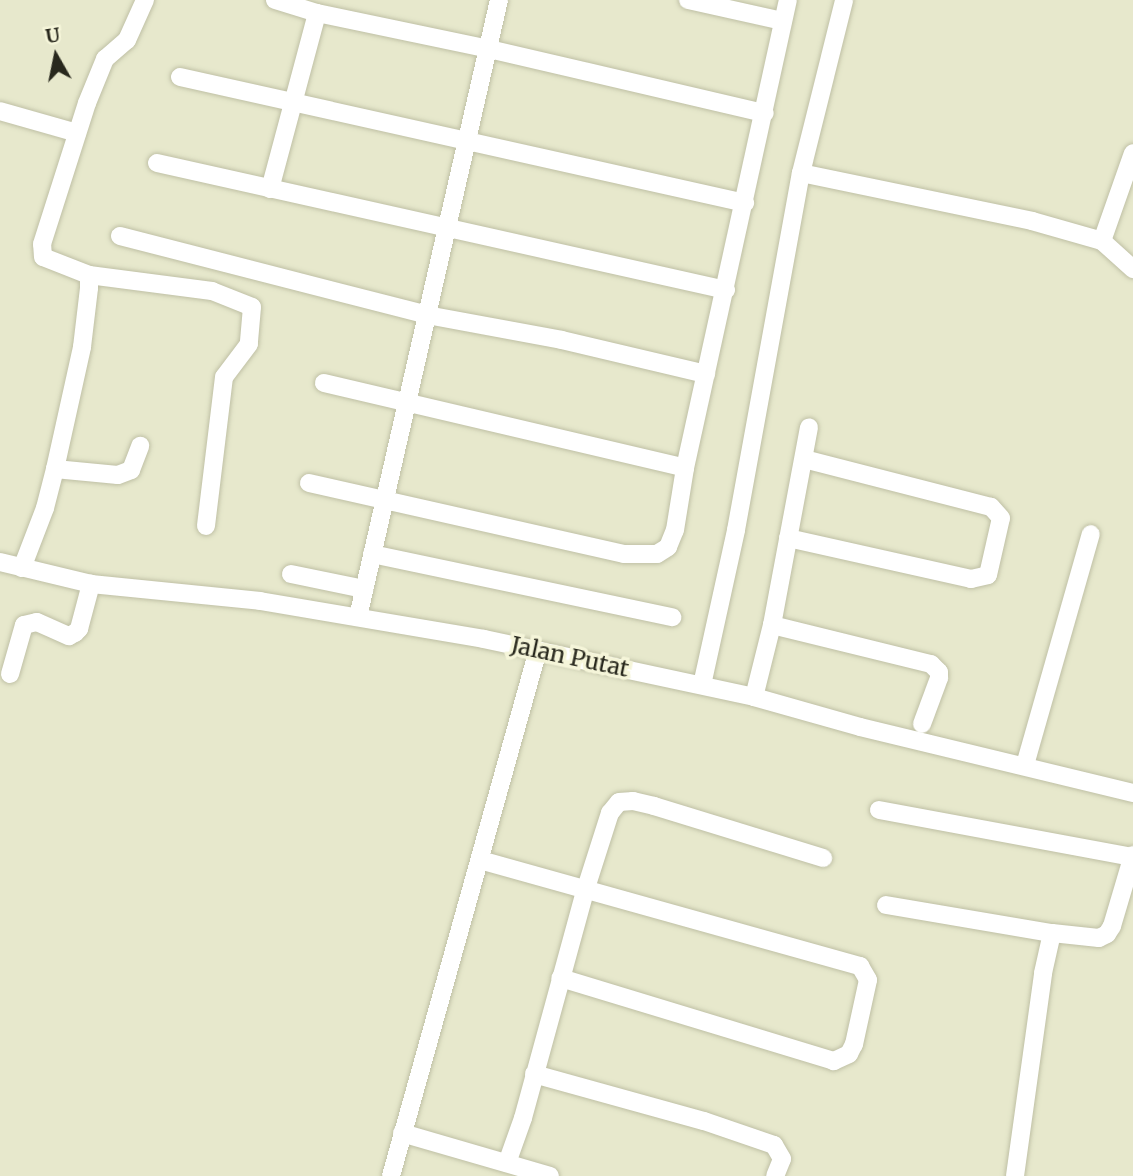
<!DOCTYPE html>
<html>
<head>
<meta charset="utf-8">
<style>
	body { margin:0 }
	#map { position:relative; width:1133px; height:1176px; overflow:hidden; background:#e7e8cc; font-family:Merriweather,serif }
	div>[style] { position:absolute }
	.roads { filter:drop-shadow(0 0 2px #bfc0a5) drop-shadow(0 0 2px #bfc0a5) }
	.street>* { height:18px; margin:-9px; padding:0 9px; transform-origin:9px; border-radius:9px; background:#fff }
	span { translate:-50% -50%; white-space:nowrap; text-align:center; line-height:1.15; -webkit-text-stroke:7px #f5f5d9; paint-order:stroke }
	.street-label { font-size:23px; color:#28281d }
	.north { position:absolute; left:21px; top:21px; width:70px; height:70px; -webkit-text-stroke:5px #f5f5d9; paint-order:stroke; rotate:351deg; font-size:19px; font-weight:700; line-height:28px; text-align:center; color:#28281d }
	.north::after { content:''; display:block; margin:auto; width:24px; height:32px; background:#28281d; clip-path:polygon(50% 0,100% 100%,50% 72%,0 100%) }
</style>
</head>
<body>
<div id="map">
	<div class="roads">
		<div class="street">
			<div style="left:275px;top:0;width:44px;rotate:17.2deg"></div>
			<div style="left:317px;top:13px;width:176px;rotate:11.8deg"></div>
			<div style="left:489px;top:49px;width:283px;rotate:13.1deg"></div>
			<div style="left:688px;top:0;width:97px;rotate:12.5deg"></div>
			<div style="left:180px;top:77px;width:579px;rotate:12.57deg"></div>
			<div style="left:0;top:111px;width:80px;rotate:15.9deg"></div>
			<div style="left:157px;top:163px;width:583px;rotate:12.58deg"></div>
			<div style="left:801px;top:173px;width:236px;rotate:11.7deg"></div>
			<div style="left:1032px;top:221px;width:73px;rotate:15.9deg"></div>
			<div style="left:1102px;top:241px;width:42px;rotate:42.1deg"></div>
			<div style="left:270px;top:189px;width:182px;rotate:-75deg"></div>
			<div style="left:120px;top:236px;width:317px;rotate:14.4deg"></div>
			<div style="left:427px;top:315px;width:137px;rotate:10.5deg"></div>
			<div style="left:562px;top:340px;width:148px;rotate:13.3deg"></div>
			<div style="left:1102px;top:241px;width:93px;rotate:-70.6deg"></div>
			<div style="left:89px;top:275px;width:124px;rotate:7.4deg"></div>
			<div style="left:212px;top:291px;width:43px;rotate:21.8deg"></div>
			<div style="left:252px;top:307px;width:37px;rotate:95deg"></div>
			<div style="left:249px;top:344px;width:41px;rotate:127.1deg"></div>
			<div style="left:224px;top:377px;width:150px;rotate:96.9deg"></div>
			<div style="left:324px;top:383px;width:371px;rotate:13.2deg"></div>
			<div style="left:55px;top:469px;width:63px;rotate:5.4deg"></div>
			<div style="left:118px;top:475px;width:14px;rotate:-21deg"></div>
			<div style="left:131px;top:470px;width:26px;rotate:-69deg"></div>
			<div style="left:309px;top:483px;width:323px;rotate:12.7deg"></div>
			<div style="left:624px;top:554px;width:33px"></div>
			<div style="left:657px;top:554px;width:13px;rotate:-32deg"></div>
			<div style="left:668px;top:547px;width:18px;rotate:-68deg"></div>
			<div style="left:675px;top:530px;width:63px;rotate:-80.8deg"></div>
			<div style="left:685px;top:468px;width:479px;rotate:-77.6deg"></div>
			<div style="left:788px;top:538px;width:188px;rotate:12.6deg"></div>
			<div style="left:971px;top:579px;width:17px;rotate:-13deg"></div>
			<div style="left:988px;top:575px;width:58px;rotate:-77.2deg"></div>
			<div style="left:1001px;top:518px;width:15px;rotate:-132deg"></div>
			<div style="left:991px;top:507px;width:193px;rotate:-165.6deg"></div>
			<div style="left:372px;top:554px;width:307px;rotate:11.9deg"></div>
			<div style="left:0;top:562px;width:94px;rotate:13.6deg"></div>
			<div style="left:91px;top:584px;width:170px;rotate:5.7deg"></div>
			<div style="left:260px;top:601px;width:227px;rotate:9.6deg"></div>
			<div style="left:484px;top:639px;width:276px;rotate:12.1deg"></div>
			<div style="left:754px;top:697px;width:110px;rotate:15.8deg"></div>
			<div style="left:860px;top:727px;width:281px;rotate:13.6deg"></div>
			<div style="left:22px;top:568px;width:64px;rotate:-69deg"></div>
			<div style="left:45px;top:508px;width:40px;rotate:-75.6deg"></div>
			<div style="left:55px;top:469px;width:125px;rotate:-77.5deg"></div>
			<div style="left:82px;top:347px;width:59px;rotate:-83.2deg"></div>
			<div style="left:89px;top:288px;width:13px;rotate:-90deg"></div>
			<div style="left:89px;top:275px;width:49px;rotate:-158.6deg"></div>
			<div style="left:43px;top:257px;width:13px;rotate:-94deg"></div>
			<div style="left:42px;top:244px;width:148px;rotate:-72.3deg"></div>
			<div style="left:87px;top:103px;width:48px;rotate:-67.8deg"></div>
			<div style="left:105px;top:59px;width:29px;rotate:-41deg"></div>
			<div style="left:127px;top:40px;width:44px;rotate:-65.8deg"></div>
			<div style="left:291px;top:574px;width:75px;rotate:11.6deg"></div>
			<div style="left:358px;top:617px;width:633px;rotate:-77.13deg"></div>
			<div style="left:772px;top:625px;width:164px;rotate:13.8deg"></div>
			<div style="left:931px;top:664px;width:11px;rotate:45deg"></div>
			<div style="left:939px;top:672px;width:6px;rotate:90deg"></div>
			<div style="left:939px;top:678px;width:49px;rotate:110.3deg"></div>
			<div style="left:10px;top:674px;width:51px;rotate:-74.1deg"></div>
			<div style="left:24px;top:625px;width:13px;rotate:-13deg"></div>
			<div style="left:37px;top:622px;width:35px;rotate:24deg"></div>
			<div style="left:69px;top:636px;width:7px;rotate:-27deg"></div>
			<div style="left:75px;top:633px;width:6px;rotate:-45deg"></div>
			<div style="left:79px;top:629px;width:47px;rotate:-75.1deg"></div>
			<div style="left:702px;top:685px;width:159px;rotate:-77.6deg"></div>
			<div style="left:736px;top:530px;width:363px;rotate:-79.7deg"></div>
			<div style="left:801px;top:173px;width:178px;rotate:-76deg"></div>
			<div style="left:754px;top:697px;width:74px;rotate:-76deg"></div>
			<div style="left:772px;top:625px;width:201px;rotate:-79.4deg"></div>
			<div style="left:1025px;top:765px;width:240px;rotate:-74.1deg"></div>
			<div style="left:879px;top:810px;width:257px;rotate:10.5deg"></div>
			<div style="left:480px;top:860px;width:395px;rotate:15.6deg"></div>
			<div style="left:860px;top:966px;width:16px;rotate:60deg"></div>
			<div style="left:868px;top:980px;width:66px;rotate:102.3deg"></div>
			<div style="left:854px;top:1044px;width:11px;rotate:117deg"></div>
			<div style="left:849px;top:1054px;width:17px;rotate:155deg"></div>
			<div style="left:834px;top:1061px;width:286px;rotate:-163.1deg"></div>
			<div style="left:886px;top:905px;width:168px;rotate:9.6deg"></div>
			<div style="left:1052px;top:933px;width:47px;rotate:6.1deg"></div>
			<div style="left:1099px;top:938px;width:9px;rotate:-27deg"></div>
			<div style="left:1107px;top:934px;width:9px;rotate:-58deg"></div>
			<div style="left:1112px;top:926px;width:74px;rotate:-73.5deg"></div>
			<div style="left:534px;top:1074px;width:176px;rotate:15.5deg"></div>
			<div style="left:704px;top:1121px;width:74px;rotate:18.9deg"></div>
			<div style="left:774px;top:1145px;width:16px;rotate:60deg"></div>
			<div style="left:782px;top:1159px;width:18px;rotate:112deg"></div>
			<div style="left:402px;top:1133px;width:154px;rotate:16.2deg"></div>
			<div style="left:507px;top:1163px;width:48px;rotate:-70.4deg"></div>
			<div style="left:523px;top:1118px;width:238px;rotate:-74.7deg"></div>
			<div style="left:586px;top:888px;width:79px;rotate:-72.3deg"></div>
			<div style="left:610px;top:813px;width:14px;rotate:-51deg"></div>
			<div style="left:619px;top:802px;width:14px;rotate:-4deg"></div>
			<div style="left:633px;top:801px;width:22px;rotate:13deg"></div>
			<div style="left:654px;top:806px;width:177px;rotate:17.1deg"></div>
			<div style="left:391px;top:1176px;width:546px;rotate:-74.39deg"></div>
			<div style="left:1015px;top:1176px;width:205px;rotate:-82.1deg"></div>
			<div style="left:1043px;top:973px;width:41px;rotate:-77.3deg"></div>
		</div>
	</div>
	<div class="street-label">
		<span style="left:570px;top:657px;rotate:12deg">Jalan Putat</span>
	</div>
	<div class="north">U</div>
</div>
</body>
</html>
